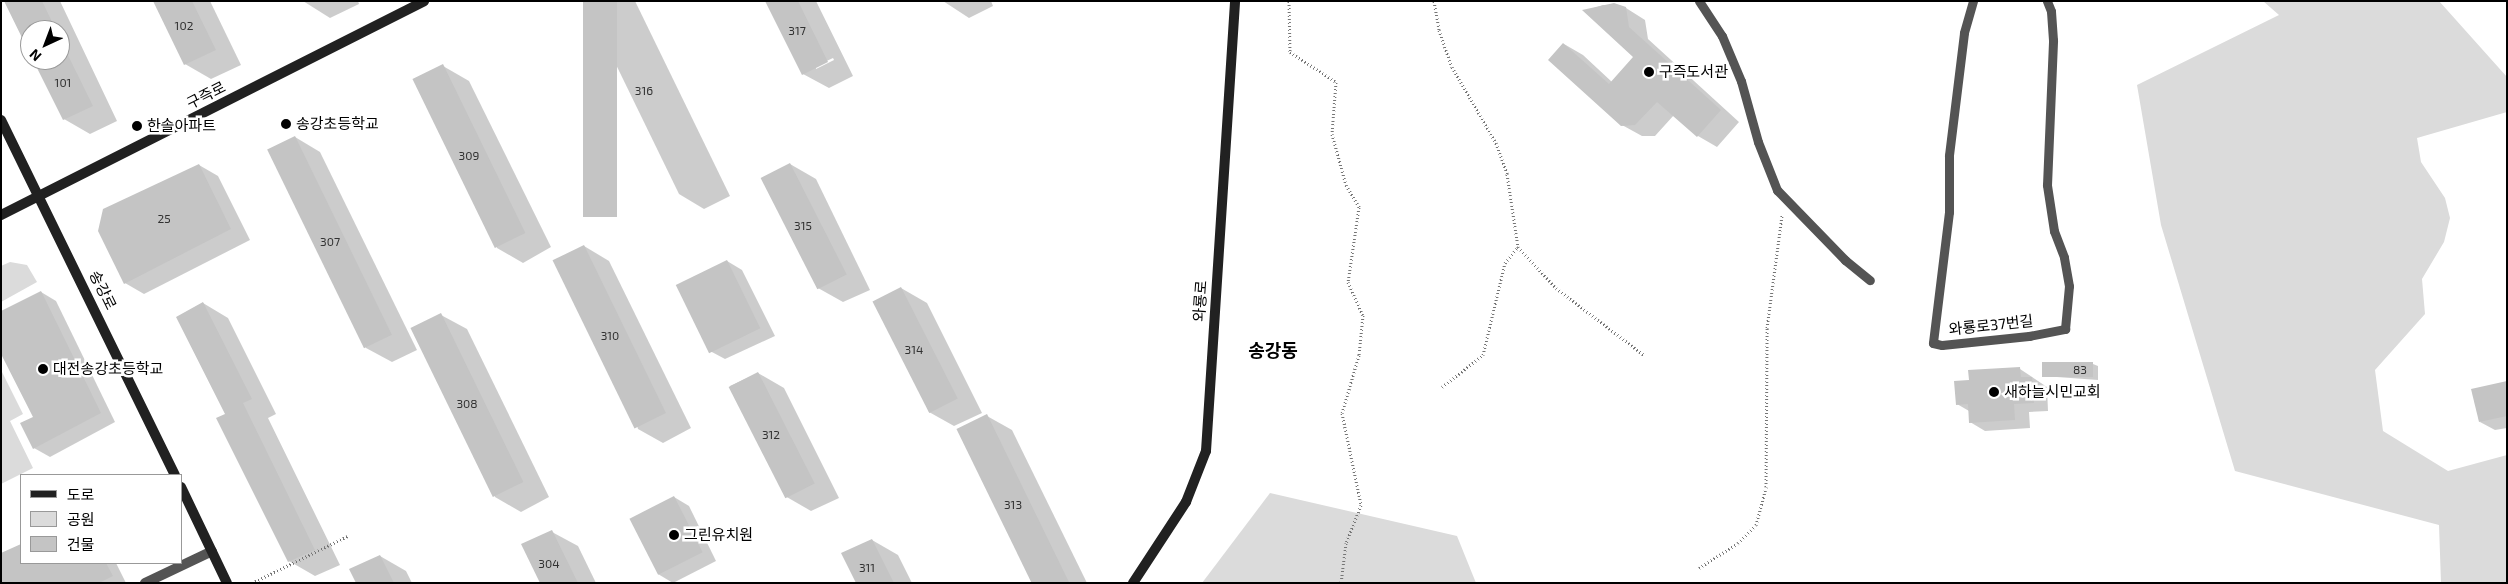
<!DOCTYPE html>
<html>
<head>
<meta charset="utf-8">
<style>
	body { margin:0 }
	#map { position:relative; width:2508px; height:584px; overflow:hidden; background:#fff; font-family:"Exo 2","Noto Sans KR",sans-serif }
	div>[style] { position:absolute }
	.green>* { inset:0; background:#dbdbdb }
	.shadow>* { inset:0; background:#0003 }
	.building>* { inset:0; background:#c4c4c4; transform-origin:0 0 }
	.path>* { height:3px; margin-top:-1.5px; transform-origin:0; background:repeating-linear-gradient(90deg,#767676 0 1px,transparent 0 3.5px) }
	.service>* { height:9px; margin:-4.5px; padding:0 4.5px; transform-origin:4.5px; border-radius:4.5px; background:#545454 }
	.minor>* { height:10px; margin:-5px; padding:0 5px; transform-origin:5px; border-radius:5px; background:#545454 }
	.secondary>* { height:10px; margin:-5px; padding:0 5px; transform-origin:5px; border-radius:5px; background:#212121 }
	.dots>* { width:14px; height:14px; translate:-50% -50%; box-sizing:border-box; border:2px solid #fff; border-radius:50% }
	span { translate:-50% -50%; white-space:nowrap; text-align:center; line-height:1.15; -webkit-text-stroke:5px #fff; paint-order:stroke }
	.number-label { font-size:12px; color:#313131 }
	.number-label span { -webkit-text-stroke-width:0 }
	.poi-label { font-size:15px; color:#000 }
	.left { translate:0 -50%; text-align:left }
	.street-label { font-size:15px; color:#000 }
	.quarter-label { font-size:18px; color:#000; font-weight:700 }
	.frame { position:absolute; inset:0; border:2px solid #000; pointer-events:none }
	.legend { position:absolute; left:20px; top:474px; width:162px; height:90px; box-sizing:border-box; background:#fff; border:1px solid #999; margin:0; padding:6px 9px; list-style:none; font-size:15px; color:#000 }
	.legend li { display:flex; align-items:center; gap:10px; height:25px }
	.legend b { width:25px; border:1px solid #999 }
	.north { position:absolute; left:20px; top:20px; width:50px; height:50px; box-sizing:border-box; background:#fff; border:1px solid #999; border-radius:50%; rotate:223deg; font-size:14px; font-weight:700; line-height:20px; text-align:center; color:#000 }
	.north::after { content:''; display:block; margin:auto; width:18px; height:22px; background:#000; clip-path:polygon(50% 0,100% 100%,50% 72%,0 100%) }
</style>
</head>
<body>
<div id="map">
	<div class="green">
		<div style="clip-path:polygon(2263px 1px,2439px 1px,2507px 77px,2507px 112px,2417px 138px,2421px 162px,2445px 198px,2450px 218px,2444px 242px,2422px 279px,2425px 314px,2375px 370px,2383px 431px,2448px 471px,2507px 455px,2507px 583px,2441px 583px,2439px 525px,2235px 471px,2161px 225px,2137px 85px,2279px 15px)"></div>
		<div style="clip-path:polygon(10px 262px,27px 265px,37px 282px,1px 302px,1px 266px)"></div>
		<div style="clip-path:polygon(1px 370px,23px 414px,10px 421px,33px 468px,1px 484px)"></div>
		<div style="clip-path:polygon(1270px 493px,1457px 536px,1476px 583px,1202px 583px)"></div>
	</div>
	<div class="shadow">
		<div style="clip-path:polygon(5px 1px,60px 1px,117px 121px,90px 134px,64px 119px,35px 60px,60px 60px,60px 30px,30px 30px,30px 51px)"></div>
		<div style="clip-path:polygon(154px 1px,210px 1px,241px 65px,211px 79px,185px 64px)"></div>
		<div style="clip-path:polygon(303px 1px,358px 1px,359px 4px,330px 18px)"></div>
		<div style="clip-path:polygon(585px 1px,635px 1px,730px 196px,704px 209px,679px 194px)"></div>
		<div style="clip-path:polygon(evenodd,767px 1px,816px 1px,853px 76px,829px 88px,803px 74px,767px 1px,833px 58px,834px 60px,816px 69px,816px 66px,833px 58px)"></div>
		<div style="clip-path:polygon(943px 1px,991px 1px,993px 6px,969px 18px)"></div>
		<div style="clip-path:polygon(1603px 5px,1626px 8px,1645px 20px,1648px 39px,1739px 122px,1717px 147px,1698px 136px,1674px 115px,1655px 136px,1642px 136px,1622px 125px,1564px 44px,1583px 55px,1612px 82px,1635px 56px,1585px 11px)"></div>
		<div style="clip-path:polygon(443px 66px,469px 81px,551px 247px,523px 263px,497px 248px)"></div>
		<div style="clip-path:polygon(295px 137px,320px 152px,417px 350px,392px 362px,366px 348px)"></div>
		<div style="clip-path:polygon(790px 164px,816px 179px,870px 290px,843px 302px,818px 288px)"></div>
		<div style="clip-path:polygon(199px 165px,218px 176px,250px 240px,144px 294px,125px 283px)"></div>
		<div style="clip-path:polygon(584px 246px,609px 261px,691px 428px,663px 443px,638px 429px)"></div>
		<div style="clip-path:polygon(727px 261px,742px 270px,775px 336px,725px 359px,710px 351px)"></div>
		<div style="clip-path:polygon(901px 288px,927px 303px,982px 413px,954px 426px,929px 412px)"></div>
		<div style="clip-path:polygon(41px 292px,56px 301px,115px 422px,50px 457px,34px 448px)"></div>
		<div style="clip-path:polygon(203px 303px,228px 318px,276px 414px,268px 418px,340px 565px,315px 576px,289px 561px,227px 414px)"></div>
		<div style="clip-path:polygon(441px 315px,467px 329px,549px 497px,521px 512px,495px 497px)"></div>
		<div style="clip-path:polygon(2093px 364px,2098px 366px,2098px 380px,2043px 376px)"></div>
		<div style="clip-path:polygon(2020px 369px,2047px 387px,2048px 411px,2029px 412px,2030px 428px,1985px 431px,1970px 422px,1969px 411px,1957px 404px,1970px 382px)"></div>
		<div style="clip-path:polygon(758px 373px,784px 388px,839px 498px,811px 511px,785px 496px,730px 386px)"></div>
		<div style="clip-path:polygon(2507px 382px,2507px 428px,2495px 430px,2480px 422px)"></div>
		<div style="clip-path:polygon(987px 416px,1012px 430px,1087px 583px,1033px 583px)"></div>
		<div style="clip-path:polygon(674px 497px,689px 506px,716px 561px,673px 583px,658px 574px)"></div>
		<div style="clip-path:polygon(552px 532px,578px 546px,596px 583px,541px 583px)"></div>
		<div style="clip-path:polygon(872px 540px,898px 555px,912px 583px,857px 583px)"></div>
		<div style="clip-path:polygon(21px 545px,21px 563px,116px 563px,126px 583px,1px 583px,1px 555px)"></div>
		<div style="clip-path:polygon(380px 556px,406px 571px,412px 583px,357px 583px)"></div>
	</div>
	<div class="building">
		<div style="clip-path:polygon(4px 1px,42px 1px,56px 30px,30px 30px,30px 54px)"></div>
		<div style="clip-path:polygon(153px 1px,192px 1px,216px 50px,184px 65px)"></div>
		<div style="left:583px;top:1px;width:34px;height:216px"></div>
		<div style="clip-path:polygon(765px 1px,798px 1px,828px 62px,802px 75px)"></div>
		<div style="clip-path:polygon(1614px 3px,1626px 7px,1629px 27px,1721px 110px,1697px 137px,1657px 102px,1635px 125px,1621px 126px,1548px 60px,1563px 43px,1609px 84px,1633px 57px,1582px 10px)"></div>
		<div style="clip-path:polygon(60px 39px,93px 106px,63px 120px,33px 60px,60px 60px)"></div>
		<div style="left:443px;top:64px;width:188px;height:34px;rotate:64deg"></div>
		<div style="left:295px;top:136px;width:221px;height:31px;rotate:64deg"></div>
		<div style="left:790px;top:163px;width:125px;height:33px;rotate:63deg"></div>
		<div style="clip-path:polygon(199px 164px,231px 229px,124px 284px,98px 231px,103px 209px)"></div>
		<div style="left:584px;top:245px;width:187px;height:35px;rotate:64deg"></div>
		<div style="left:727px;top:260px;width:76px;height:57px;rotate:64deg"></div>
		<div style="left:901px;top:287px;width:125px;height:32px;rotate:63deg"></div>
		<div style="clip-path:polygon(41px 291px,101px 413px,33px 449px,20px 423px,33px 417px,1px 354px,1px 311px)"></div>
		<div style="clip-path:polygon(203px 302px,252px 399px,243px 403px,315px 550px,288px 562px,216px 418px,225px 414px,176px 317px)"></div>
		<div style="left:441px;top:313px;width:188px;height:34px;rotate:64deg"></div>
		<div style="left:2042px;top:362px;width:51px;height:15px"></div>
		<div style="clip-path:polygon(2020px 367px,2021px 377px,2032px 377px,2034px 403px,2014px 404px,2015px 420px,1969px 423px,1968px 404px,1956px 405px,1954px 381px,1969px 380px,1968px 370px)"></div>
		<div style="left:758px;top:372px;width:125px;height:33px;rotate:63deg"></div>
		<div style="clip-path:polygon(2507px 381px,2507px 416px,2479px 422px,2471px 389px)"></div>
		<div style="left:987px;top:414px;width:188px;height:34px;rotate:64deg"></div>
		<div style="left:674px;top:496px;width:63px;height:50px;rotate:63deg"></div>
		<div style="clip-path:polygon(552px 530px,578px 583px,540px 583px,521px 544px)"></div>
		<div style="clip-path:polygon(872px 539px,894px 583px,856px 583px,841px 553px)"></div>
		<div style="clip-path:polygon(21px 544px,21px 563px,106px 563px,113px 576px,99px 583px,1px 583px,1px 553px)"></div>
		<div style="clip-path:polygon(380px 555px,394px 583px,356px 583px,349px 569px)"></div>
	</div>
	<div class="path">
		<div style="left:1289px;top:1px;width:51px;rotate:88.9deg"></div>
		<div style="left:1290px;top:52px;width:55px;rotate:33.1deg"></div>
		<div style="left:1336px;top:82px;width:52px;rotate:94.4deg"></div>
		<div style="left:1332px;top:134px;width:53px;rotate:74.6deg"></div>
		<div style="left:1346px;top:185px;width:26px;rotate:59deg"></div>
		<div style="left:1359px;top:207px;width:76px;rotate:98.3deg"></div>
		<div style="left:1348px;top:282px;width:36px;rotate:66deg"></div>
		<div style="left:1363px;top:315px;width:40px;rotate:95.7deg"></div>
		<div style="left:1359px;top:355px;width:60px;rotate:106.3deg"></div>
		<div style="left:1342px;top:413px;width:94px;rotate:78.3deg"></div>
		<div style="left:1361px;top:505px;width:41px;rotate:111.5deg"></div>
		<div style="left:1346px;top:543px;width:40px;rotate:97.1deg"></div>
		<div style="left:1434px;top:1px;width:29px;rotate:80deg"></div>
		<div style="left:1439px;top:30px;width:39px;rotate:71deg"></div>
		<div style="left:1452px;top:67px;width:88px;rotate:59.9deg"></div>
		<div style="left:1496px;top:143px;width:33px;rotate:70deg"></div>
		<div style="left:1507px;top:174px;width:74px;rotate:81.4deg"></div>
		<div style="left:1518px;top:247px;width:56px;rotate:47.2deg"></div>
		<div style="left:1556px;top:288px;width:111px;rotate:37.3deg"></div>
		<div style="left:1442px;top:387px;width:52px;rotate:-38deg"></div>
		<div style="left:1483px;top:355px;width:95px;rotate:-76.6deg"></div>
		<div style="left:1505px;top:263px;width:21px;rotate:-51deg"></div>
		<div style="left:1699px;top:568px;width:46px;rotate:-32.7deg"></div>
		<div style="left:1738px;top:543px;width:25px;rotate:-45deg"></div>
		<div style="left:1756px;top:525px;width:39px;rotate:-75deg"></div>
		<div style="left:1766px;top:487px;width:159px;rotate:-89.6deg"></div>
		<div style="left:1767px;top:328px;width:114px;rotate:-82.4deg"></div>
		<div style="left:252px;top:583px;width:107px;rotate:-26.1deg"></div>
	</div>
	<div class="service">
		<div style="left:1699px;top:1px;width:42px;rotate:56.7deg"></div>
		<div style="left:1722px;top:36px;width:49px;rotate:67.1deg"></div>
		<div style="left:1741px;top:81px;width:63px;rotate:74.4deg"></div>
		<div style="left:1758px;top:142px;width:52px;rotate:68.4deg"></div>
		<div style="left:1777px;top:190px;width:98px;rotate:45.8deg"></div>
		<div style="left:1845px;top:260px;width:32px;rotate:39deg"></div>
		<div style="left:1973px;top:1px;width:33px;rotate:106deg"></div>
		<div style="left:1964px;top:33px;width:124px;rotate:97deg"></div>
		<div style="left:1949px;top:156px;width:56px;rotate:90deg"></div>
		<div style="left:1949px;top:212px;width:132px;rotate:97deg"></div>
		<div style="left:1933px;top:343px;width:9px;rotate:13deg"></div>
		<div style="left:1942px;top:345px;width:87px;rotate:-5.9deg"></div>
		<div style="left:2029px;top:336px;width:37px;rotate:-11deg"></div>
		<div style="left:2065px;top:329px;width:43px;rotate:-84.7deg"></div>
		<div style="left:2069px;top:286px;width:29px;rotate:-100deg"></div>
		<div style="left:2064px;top:257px;width:28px;rotate:-111deg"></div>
		<div style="left:2054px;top:231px;width:47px;rotate:-98.7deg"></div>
		<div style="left:2047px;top:185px;width:145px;rotate:-87.6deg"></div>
		<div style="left:2053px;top:40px;width:29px;rotate:-94deg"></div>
		<div style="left:2051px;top:11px;width:11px;rotate:-112deg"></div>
	</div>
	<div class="minor">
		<div style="left:145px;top:583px;width:74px;rotate:-25.5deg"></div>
	</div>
	<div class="secondary">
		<div style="left:1px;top:120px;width:395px;rotate:63.9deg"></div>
		<div style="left:1px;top:215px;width:474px;rotate:-26.8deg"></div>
		<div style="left:181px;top:487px;width:106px;rotate:64.4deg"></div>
		<div style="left:1133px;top:583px;width:97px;rotate:-56.8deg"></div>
		<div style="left:1186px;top:502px;width:55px;rotate:-68.6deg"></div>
		<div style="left:1206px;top:451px;width:451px;rotate:-86.3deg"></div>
	</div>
	<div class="dots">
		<div style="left:1649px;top:72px;background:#000"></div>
		<div style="left:286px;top:124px;background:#000"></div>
		<div style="left:137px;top:126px;background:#000"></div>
		<div style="left:43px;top:369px;background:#000"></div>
		<div style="left:1994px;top:392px;background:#000"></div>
		<div style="left:674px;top:535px;background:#000"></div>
	</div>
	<div class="number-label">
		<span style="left:184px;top:26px">102</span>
		<span style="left:797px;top:31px">317</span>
		<span style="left:63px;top:83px">101</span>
		<span style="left:644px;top:91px">316</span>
		<span style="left:469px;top:156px">309</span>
		<span style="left:164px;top:219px">25</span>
		<span style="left:803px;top:226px">315</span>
		<span style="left:330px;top:242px">307</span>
		<span style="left:610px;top:336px">310</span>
		<span style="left:914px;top:350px">314</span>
		<span style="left:2080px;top:370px">83</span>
		<span style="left:467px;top:404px">308</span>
		<span style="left:771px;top:435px">312</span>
		<span style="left:1013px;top:505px">313</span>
		<span style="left:549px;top:564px">304</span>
		<span style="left:867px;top:568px">311</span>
	</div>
	<div class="poi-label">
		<span class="left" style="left:1659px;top:72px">구즉도서관</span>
		<span class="left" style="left:296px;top:124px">송강초등학교</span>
		<span class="left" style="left:147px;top:126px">한솔아파트</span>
		<span class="left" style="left:53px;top:369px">대전송강초등학교</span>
		<span class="left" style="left:2004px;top:392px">새하늘시민교회</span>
		<span class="left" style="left:684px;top:535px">그린유치원</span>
	</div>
	<div class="street-label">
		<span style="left:206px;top:95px;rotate:-27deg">구즉로</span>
		<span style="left:103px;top:290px;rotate:64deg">송강로</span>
		<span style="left:1200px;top:301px;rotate:-86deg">와룡로</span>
		<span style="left:1991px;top:325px;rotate:-6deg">와룡로37번길</span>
	</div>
	<div class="quarter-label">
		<span style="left:1273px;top:350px">송강동</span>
	</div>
	<div class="frame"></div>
	<ul class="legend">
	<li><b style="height:6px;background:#212121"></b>도로</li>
	<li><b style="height:14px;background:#dbdbdb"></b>공원</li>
	<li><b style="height:14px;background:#c4c4c4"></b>건물</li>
	</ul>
	<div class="north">N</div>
</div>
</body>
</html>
